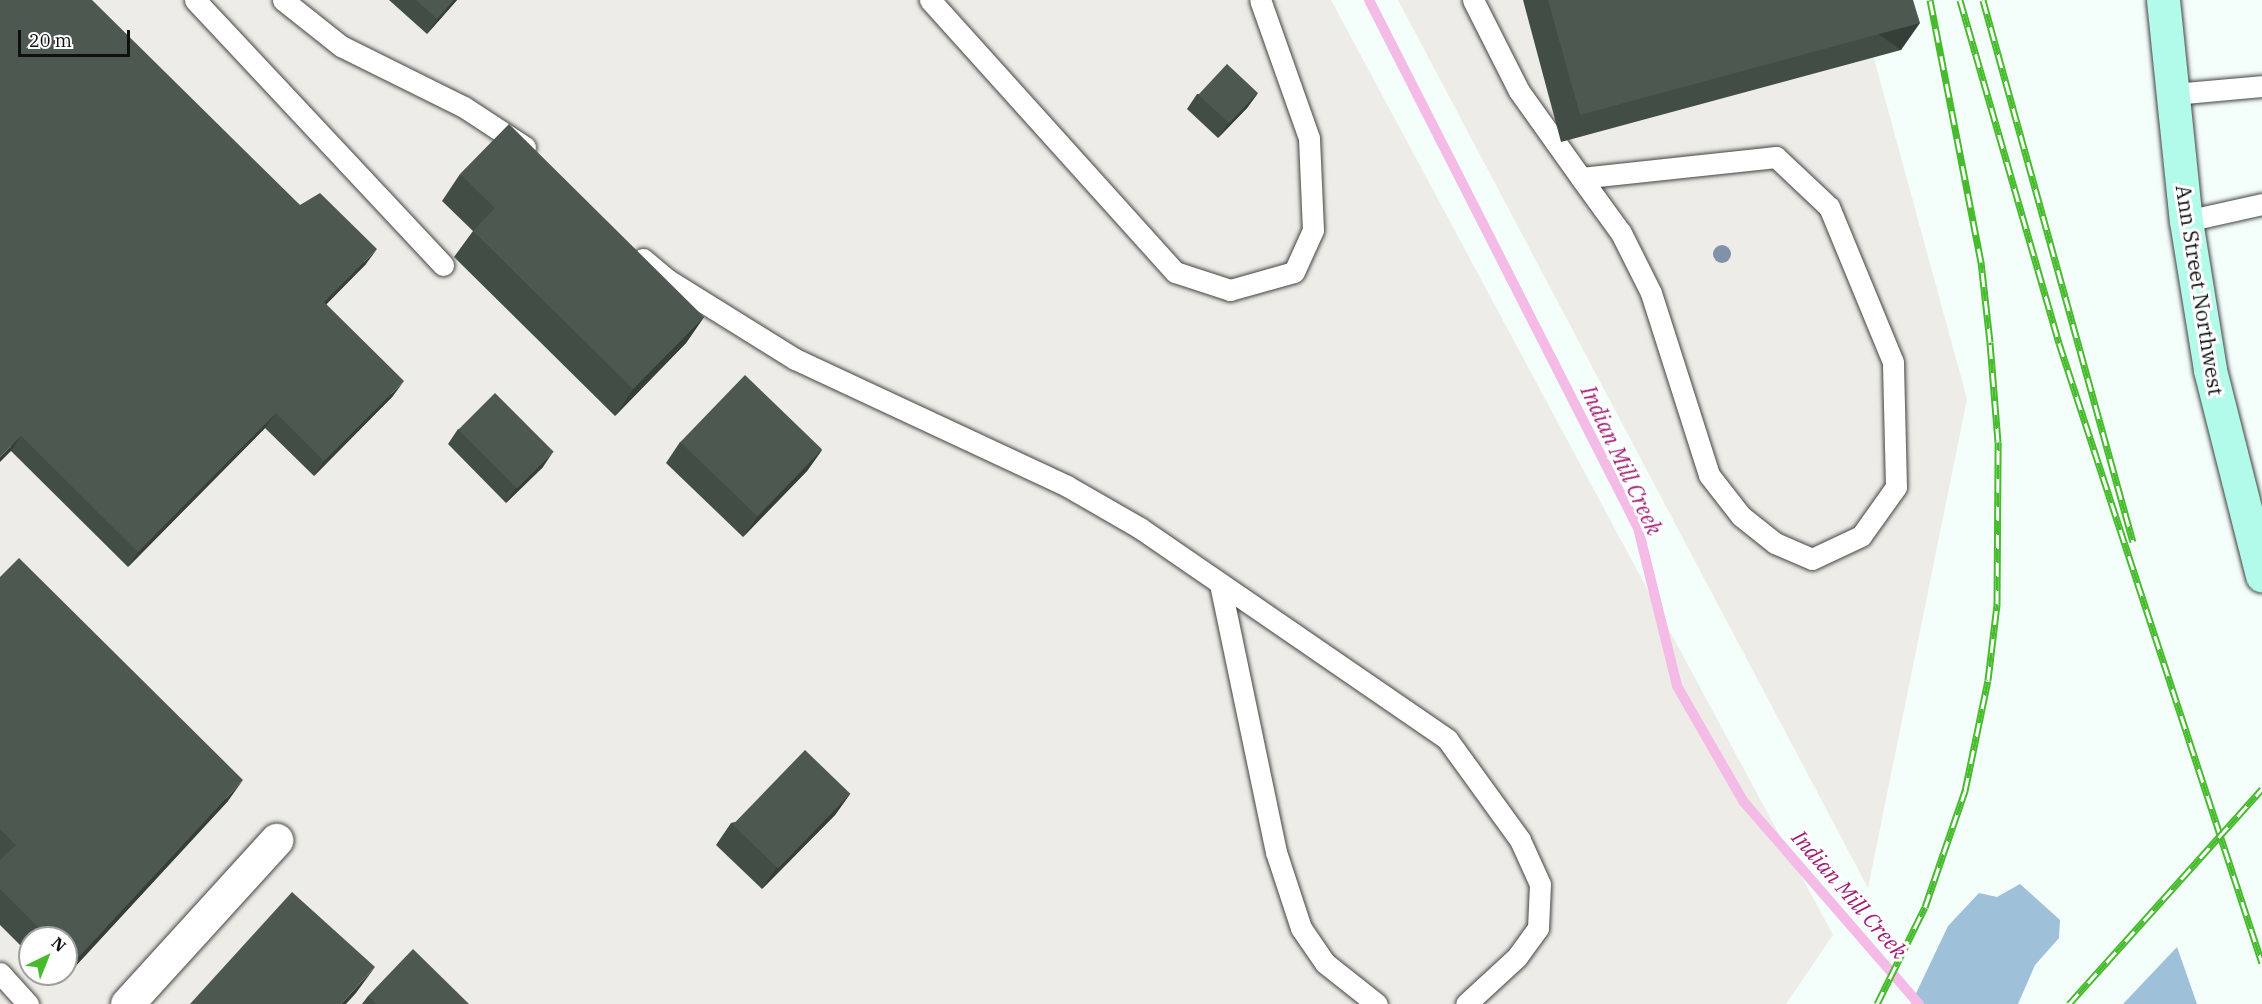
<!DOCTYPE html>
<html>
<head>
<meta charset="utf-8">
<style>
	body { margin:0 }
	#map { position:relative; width:2262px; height:1004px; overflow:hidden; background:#f4fefb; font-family:"IBM Plex Serif",serif }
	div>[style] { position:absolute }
	.industrial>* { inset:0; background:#eeece6 }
	.forest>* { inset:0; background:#9ec0d9 }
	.stream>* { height:10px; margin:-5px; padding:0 5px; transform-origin:5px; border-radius:5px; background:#f4bbe6 }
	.roads { filter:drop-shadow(0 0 2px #434343) drop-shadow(0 0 2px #434343) }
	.service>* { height:21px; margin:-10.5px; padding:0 10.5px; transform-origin:10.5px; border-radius:10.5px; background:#fff }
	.minor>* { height:33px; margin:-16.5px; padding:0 16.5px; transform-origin:16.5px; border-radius:16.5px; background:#fff }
	.secondary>* { height:33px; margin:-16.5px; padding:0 16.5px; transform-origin:16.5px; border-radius:16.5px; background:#b2fbea }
	.rail>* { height:7px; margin-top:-3.5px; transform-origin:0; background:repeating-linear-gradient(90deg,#fff 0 14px,#46bc2d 0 28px); box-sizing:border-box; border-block:2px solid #46bc2d }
	.trees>* { width:18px; height:18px; margin:-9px; border-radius:50%; background:#8092a9 }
	.wall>* { inset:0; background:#424d45 }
	.shaded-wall>* { inset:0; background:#363e38; transform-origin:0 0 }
	.building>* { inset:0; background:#4d5950; transform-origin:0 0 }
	span { translate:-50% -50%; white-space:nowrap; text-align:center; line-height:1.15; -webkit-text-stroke:6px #fff; paint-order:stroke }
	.street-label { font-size:21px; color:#101010 }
	.water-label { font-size:22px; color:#9e1d76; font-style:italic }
	.north { position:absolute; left:18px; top:926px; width:60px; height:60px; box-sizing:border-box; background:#fff; border:2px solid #9f9f9f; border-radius:50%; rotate:43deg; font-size:16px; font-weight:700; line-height:24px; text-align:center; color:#101010 }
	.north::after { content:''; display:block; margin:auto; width:21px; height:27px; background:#46bc2d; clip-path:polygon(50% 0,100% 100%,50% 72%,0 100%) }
	.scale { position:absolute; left:18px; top:30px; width:112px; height:27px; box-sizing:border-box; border:3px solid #101010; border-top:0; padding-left:8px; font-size:18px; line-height:21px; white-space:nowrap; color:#101010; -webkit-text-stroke:4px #fff; paint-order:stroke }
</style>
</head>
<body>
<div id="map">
	<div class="industrial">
		<div style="clip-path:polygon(evenodd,0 0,1331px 0,1833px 935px,1786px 1004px,0 1004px,0 0,30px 938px,66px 938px,66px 974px,30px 974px,30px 938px)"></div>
		<div style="clip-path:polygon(1398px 0,1858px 0,1967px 399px,1868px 888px)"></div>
	</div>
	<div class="forest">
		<div style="clip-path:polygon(2020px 884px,2060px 920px,2059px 938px,2035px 965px,2018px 1004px,1911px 1004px,1948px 926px,1979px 893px,1997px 897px)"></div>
		<div style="clip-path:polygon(2177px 947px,2197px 1004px,2123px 1004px)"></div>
	</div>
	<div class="stream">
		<div style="left:1369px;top:0;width:593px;rotate:63deg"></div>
		<div style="left:1638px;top:528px;width:163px;rotate:76.1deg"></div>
		<div style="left:1677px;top:686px;width:133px;rotate:60.1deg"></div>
		<div style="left:1743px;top:801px;width:269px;rotate:49.1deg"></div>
	</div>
	<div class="roads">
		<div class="service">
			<div style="left:195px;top:0;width:363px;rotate:46.9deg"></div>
			<div style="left:283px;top:0;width:74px;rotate:38.4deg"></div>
			<div style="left:341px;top:46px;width:137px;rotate:26.4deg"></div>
			<div style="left:464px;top:107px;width:73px;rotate:33.3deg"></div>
			<div style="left:930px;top:0;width:366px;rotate:48deg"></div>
			<div style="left:1175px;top:272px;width:58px;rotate:18.1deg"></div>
			<div style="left:1230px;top:290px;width:66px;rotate:-15.7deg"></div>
			<div style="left:1294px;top:272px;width:46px;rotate:-65.7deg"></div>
			<div style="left:1313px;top:230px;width:92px;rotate:-92.5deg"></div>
			<div style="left:1309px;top:138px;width:146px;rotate:-109.5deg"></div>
			<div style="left:1473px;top:0;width:102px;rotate:63.2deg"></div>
			<div style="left:1519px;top:91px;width:107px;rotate:54.5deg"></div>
			<div style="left:1581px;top:178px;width:68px;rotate:54deg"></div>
			<div style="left:1621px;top:233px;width:67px;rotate:63.4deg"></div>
			<div style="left:1651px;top:293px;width:191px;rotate:72.3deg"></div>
			<div style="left:1709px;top:475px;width:52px;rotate:52deg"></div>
			<div style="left:1741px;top:516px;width:43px;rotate:38.5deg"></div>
			<div style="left:1775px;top:543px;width:40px;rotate:23.4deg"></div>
			<div style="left:1812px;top:559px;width:54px;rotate:-25.1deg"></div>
			<div style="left:1861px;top:536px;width:60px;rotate:-54.5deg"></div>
			<div style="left:1896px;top:487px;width:125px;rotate:-91.4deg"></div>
			<div style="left:1893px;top:362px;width:168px;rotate:-112.4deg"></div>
			<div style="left:1829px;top:207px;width:73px;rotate:-136.7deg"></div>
			<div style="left:1776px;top:157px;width:196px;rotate:173.9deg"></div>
			<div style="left:2173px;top:94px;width:89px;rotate:-5.1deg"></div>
			<div style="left:2186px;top:221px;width:78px;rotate:-12.6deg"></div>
			<div style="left:643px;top:259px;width:33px;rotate:40deg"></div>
			<div style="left:668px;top:280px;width:150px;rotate:31.9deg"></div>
			<div style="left:795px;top:359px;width:300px;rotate:25deg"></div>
			<div style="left:1067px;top:486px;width:84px;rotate:29.9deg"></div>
			<div style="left:1140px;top:528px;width:373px;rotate:34.5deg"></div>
			<div style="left:1447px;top:739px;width:125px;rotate:54.1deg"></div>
			<div style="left:1520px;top:840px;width:48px;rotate:65.6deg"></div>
			<div style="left:1540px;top:884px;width:44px;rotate:92.6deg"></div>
			<div style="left:1538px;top:928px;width:36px;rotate:126deg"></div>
			<div style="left:1517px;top:957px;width:69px;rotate:137.3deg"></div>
			<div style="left:1220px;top:584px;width:274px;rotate:78.2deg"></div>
			<div style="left:1276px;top:852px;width:80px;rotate:71.8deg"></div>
			<div style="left:1301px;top:928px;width:42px;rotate:55.6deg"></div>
			<div style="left:1325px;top:963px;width:66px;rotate:38.3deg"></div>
			<div style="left:0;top:973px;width:42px;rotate:47.9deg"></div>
		</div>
		<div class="minor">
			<div style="left:127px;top:1004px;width:222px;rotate:-47.7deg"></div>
		</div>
		<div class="secondary">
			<div style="left:2163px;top:0;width:222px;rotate:84.1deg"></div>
			<div style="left:2186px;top:221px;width:151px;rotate:80.8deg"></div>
			<div style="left:2210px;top:370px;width:212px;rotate:75.8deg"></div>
		</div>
	</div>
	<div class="rail">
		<div style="left:1960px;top:0;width:357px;rotate:73.9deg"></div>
		<div style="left:2059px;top:343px;width:652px;rotate:71.87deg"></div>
		<div style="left:1983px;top:0;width:562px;rotate:74.53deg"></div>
		<div style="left:1877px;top:1004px;width:108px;rotate:-63.7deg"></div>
		<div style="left:1925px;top:907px;width:123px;rotate:-71deg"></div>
		<div style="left:1965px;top:791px;width:113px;rotate:-78.3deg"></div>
		<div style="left:1988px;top:680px;width:77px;rotate:-83.2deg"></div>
		<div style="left:1997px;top:604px;width:162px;rotate:-89.6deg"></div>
		<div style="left:1998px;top:442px;width:100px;rotate:-94.6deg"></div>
		<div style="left:1990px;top:342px;width:81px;rotate:-96.4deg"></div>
		<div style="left:1981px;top:262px;width:267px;rotate:-101deg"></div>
		<div style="left:2069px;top:1004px;width:289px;rotate:-48.1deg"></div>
	</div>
	<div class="trees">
		<div style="left:1722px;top:254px"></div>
	</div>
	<div class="wall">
		<div style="clip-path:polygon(0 0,300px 205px,366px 264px,326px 304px,393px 396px,314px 476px,265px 428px,128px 567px,11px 451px)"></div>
		<div style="clip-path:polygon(389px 0,457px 0,427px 34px)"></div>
		<div style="clip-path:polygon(1523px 0,1913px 0,1901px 50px,1561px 142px)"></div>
		<div style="clip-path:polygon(1258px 93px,1247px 108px,1218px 138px,1187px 109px,1197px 94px)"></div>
		<div style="clip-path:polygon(460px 174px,704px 317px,686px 343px,615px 416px,454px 257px,473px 231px,442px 201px)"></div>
		<div style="clip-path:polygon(458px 429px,543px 467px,506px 503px,448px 444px)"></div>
		<div style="clip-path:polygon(680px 442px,822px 450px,807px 471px,743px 537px,666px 463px)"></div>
		<div style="clip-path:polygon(0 577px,228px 801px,59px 984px,49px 974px,66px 974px,66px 938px,30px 938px,30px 955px,0 925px)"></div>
		<div style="clip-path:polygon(850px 794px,835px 815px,762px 889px,716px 845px,731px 823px)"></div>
		<div style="clip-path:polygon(368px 996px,469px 1004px,362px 1004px)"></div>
	</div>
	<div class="shaded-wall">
		<div style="clip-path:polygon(454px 0,457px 0,427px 34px,437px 19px)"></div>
		<div style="left:1920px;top:23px;width:33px;height:352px;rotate:125deg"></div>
		<div style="clip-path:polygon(1258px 93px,1247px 108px,1218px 138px,1228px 124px)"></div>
		<div style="clip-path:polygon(377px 249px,366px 264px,314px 317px,324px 302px)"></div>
		<div style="clip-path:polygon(704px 317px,686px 343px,615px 416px,633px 389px)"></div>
		<div style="clip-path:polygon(404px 381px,393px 396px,314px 476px,324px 461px)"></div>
		<div style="clip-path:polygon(276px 413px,265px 428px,128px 567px,138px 552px)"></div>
		<div style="clip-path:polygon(21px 436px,11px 451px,0 462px,0 457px)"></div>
		<div style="clip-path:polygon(822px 450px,807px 471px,743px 537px,758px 516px)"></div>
		<div style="clip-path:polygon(553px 452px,543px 467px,506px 503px,516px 488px)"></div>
		<div style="clip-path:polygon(243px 780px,228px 801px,59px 984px,73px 963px)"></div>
		<div style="clip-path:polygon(850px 794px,835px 815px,762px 889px,776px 868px)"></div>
		<div style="clip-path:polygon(375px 967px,356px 993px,346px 1004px,341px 1004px)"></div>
	</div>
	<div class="building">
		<div style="clip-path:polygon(0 0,92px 0,300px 205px,320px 193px,377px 249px,324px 302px,404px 381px,324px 461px,276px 413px,138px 552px,21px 436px,0 457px)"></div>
		<div style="clip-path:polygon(416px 0,454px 0,437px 19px)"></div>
		<div style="clip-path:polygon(1548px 0,1913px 0,1920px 23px,1580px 115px)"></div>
		<div style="left:1227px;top:64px;width:42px;height:42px;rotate:43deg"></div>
		<div style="clip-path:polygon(509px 124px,704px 317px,633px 389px,473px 231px,495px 208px,460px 174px)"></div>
		<div style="left:745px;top:375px;width:107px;height:93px;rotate:44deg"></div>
		<div style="left:495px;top:393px;width:83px;height:52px;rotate:45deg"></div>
		<div style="clip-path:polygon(19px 558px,243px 780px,73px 963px,66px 955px,66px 938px,49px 938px,0 889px,0 860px,16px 845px,0 829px,0 577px)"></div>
		<div style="left:805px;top:750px;width:63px;height:104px;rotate:44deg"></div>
		<div style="clip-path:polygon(292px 892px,375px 967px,341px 1004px,190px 1004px)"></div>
		<div style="clip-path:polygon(413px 949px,469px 1004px,376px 1004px,368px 996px)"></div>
	</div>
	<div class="street-label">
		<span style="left:2200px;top:290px;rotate:81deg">Ann Street Northwest</span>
	</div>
	<div class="water-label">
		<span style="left:1622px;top:460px;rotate:65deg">Indian Mill Creek</span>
		<span style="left:1850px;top:894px;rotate:49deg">Indian Mill Creek</span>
	</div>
	<div class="north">N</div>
	<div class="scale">20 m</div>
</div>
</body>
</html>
